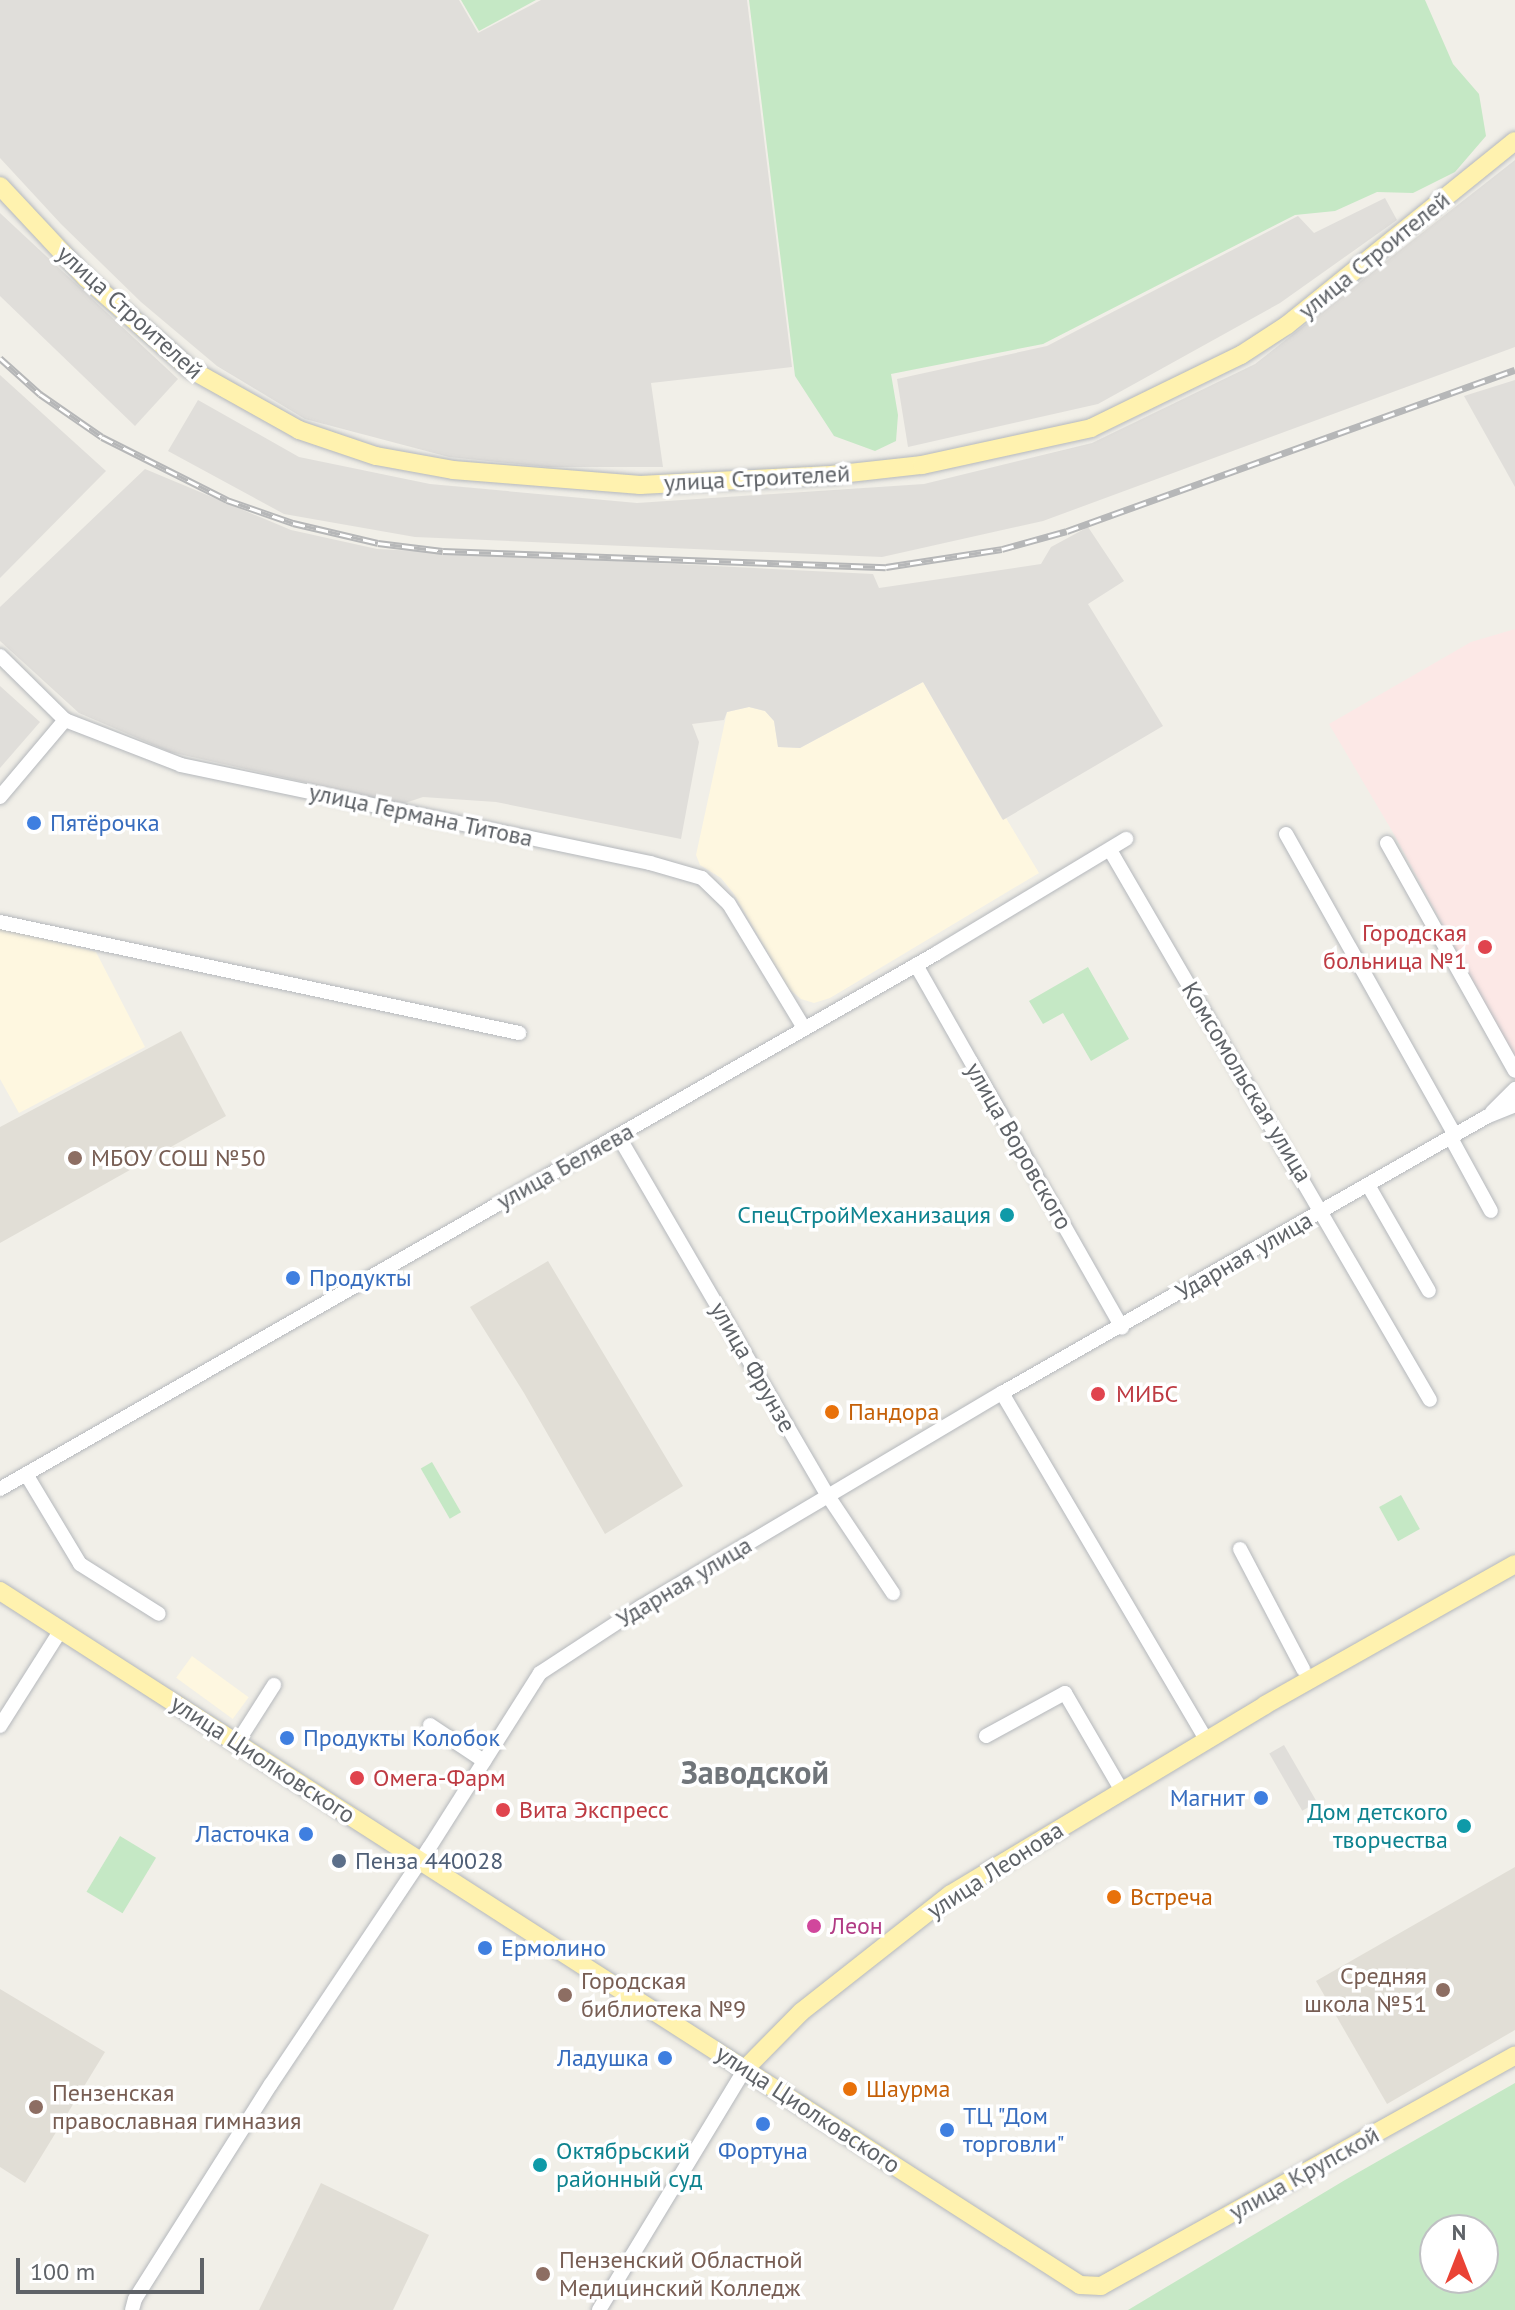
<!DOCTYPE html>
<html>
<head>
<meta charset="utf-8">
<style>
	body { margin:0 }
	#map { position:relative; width:1515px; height:2310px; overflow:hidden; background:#f1efe8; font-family:"PT Sans",sans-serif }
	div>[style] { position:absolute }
	.commercial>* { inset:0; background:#fef7e0; transform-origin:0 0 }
	.industrial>* { inset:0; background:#e0deda; transform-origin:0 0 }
	.education>* { inset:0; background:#e1ded6 }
	.medical>* { inset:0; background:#fce8e6 }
	.green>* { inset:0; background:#c5e8c5; transform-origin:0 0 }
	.roads { filter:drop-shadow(0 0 2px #b5b8bc) drop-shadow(0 0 2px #b5b8bc) }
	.minor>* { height:14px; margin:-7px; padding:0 7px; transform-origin:7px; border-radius:7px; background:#fff }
	.major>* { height:18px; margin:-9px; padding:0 9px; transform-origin:9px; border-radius:9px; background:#fff2af }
	.rail>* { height:7px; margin-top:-3.5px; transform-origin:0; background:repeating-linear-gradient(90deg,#fff 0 12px,#b6b7b8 0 24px); box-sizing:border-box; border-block:2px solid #b6b7b8 }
	.dots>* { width:22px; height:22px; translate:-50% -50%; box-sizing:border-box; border:4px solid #fff; border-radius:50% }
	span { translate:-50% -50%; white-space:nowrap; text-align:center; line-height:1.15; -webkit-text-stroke:7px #fff; paint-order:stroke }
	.street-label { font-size:24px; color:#5f6368 }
	.shop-label { font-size:24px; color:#366cbe }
	.left { translate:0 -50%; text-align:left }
	.right { translate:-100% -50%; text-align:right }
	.health-label { font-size:24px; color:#be3a42 }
	.education-label { font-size:24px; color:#785e54 }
	.culture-label { font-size:24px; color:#0d838f }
	.food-label { font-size:24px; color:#c56008 }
	.service-label { font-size:24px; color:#4e5e75 }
	.hotel-label { font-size:24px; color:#b23c85 }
	.district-label { font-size:32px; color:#70757a; font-weight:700 }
	.north { position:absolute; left:1419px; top:2214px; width:80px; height:80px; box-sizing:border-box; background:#fff; border:2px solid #bfc1c3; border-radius:50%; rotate:0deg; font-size:22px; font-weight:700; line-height:32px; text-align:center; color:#5f6368 }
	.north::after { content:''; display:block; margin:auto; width:28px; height:36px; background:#ea4335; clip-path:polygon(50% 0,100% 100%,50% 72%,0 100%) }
	.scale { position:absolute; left:16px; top:2258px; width:188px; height:36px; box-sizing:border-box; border:4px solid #5f6368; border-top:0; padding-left:10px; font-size:24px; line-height:28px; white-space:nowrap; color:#5f6368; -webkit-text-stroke:6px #fff; paint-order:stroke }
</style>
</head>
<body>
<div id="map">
	<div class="commercial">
		<div style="clip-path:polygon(923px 682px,1002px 819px,1006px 818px,1039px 873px,830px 998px,814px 1003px,801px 999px,789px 989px,734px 894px,721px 878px,700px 865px,696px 855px,727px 712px,749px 707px,765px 711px,774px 721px,778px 747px,800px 748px)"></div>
		<div style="clip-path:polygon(0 928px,96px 952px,145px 1047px,19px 1113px,0 1079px)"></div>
		<div style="left:192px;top:1656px;width:70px;height:27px;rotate:36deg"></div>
	</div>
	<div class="industrial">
		<div style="clip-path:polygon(0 0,459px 0,478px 33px,541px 0,747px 0,792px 367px,651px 383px,663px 467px,548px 467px,449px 457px,305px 419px,217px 366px,141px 302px,61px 224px,0 158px)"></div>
		<div style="clip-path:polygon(1515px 160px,1515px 347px,1043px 521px,882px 557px,415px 537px,284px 514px,168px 451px,198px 400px,299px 457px,430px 484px,637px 503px,924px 484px,1092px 443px,1255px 364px)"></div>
		<div style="clip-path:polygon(1385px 198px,1397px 220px,1280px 303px,1098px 404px,908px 447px,897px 379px,1047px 346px,1298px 216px,1314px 233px)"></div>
		<div style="clip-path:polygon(0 213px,178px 379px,135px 426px,0 296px)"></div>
		<div style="clip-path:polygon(0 375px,106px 471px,0 578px)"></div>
		<div style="clip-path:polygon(1515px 380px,1515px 487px,1464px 396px)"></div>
		<div style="clip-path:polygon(145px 469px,291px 530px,377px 549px,873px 574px,879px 588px,1041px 564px,1051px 547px,1088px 527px,1124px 581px,1088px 604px,1163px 726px,1003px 820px,923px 682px,800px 748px,778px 747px,774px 721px,765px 711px,749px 707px,727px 712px,724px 720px,692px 724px,699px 742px,681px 839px,496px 802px,423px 797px,402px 804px,170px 752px,79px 713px,0 641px,0 607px)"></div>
		<div style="clip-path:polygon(0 686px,40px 722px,0 768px)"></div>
		<div style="left:1284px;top:1745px;width:66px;height:17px;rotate:60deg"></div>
	</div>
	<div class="education">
		<div style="clip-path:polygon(181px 1031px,226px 1116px,0 1243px,0 1127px)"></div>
		<div style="clip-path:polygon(548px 1261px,683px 1486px,605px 1534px,524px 1393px,470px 1307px)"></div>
		<div style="clip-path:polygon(1515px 1867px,1515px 2030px,1387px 2104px,1316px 1981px)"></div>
		<div style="clip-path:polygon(0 1989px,105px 2052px,25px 2183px,0 2167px)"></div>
		<div style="clip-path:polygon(321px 2183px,429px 2235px,393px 2310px,259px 2310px)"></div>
	</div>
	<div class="medical">
		<div style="clip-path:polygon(1515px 629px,1515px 1059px,1395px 836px,1329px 724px,1471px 642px)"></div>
	</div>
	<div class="green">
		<div style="clip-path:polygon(461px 0,536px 0,479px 31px)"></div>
		<div style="clip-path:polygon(749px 0,1425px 0,1453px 64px,1479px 94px,1486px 136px,1455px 172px,1413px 193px,1377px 192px,1335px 211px,1295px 215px,1043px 344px,891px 374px,898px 415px,896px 441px,875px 451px,834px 436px,795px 376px)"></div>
		<div style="clip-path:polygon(1088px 967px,1129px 1039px,1091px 1061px,1063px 1013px,1043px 1024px,1029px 1001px)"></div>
		<div style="left:432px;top:1462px;width:58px;height:13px;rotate:60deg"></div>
		<div style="left:1401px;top:1495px;width:39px;height:25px;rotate:61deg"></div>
		<div style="left:120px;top:1836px;width:42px;height:65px;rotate:31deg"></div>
		<div style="clip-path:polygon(evenodd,1515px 2083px,1515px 2310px,1128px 2310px,1345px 2180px,1515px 2083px,1435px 2230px,1483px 2230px,1483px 2278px,1435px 2278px,1435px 2230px)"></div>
	</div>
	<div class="roads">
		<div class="minor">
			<div style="left:0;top:656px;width:91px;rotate:44.6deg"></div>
			<div style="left:65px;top:720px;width:124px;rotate:21.2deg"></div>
			<div style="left:181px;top:765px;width:479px;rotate:11.8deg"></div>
			<div style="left:650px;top:863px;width:54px;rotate:16.1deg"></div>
			<div style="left:702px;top:878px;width:37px;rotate:44deg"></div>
			<div style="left:729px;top:904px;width:145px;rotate:58.8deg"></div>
			<div style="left:0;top:797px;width:101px;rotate:-49.8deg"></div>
			<div style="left:1286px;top:834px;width:345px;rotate:60.7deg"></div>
			<div style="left:1387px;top:843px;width:261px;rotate:60.7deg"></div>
			<div style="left:1110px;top:850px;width:636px;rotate:59.81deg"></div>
			<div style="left:0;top:922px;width:531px;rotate:12.07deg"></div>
			<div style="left:916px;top:965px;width:417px;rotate:60.4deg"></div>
			<div style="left:1492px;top:1112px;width:33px;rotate:-45deg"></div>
			<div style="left:619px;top:1137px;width:415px;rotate:59.8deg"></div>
			<div style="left:828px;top:1496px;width:117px;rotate:56.2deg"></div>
			<div style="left:1451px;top:1138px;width:83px;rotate:61.3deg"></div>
			<div style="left:1368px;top:1185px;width:122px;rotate:60.1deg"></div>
			<div style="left:1002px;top:1393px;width:403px;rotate:59.5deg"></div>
			<div style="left:26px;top:1474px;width:105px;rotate:59deg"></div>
			<div style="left:80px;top:1564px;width:93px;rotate:32.3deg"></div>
			<div style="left:0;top:1489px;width:1079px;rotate:-29.77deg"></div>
			<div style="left:937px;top:953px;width:221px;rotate:-31.1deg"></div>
			<div style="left:1240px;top:1549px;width:136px;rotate:62.3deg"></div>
			<div style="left:430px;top:1725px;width:65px;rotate:33.7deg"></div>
			<div style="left:0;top:1726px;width:114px;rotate:-57.6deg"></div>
			<div style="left:986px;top:1736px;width:90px;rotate:-28.6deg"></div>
			<div style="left:1065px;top:1693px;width:113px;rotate:59.8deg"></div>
			<div style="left:237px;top:1743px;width:69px;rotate:-57.5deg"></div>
			<div style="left:132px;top:2310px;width:11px;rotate:-75deg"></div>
			<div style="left:135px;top:2299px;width:254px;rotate:-57.7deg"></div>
			<div style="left:271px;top:2084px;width:284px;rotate:-56.2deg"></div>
			<div style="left:429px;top:1848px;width:207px;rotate:-57.6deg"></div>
			<div style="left:540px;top:1673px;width:121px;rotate:-33.2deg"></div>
			<div style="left:641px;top:1607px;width:420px;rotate:-30.7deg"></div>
			<div style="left:1002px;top:1393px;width:557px;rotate:-29.69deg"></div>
			<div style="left:1486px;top:1117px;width:31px;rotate:-22deg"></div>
			<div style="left:599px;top:2310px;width:282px;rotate:-58.8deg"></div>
		</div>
		<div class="major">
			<div style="left:0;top:186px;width:126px;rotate:46.9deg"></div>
			<div style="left:86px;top:278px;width:138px;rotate:41.2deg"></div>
			<div style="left:190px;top:369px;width:125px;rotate:29.2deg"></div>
			<div style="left:299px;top:430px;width:81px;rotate:18.7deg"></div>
			<div style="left:376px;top:456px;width:78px;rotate:10.3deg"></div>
			<div style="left:453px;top:470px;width:188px;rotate:4.6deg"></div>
			<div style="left:640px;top:485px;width:191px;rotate:-3deg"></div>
			<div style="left:831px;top:475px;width:92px;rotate:-6.3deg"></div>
			<div style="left:922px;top:465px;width:173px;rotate:-12.3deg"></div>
			<div style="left:1091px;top:428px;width:167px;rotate:-26deg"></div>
			<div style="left:1241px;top:355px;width:55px;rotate:-33.1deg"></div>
			<div style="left:1287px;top:325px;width:293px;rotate:-38.9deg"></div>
			<div style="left:0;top:1591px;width:1284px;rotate:32.72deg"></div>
			<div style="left:1080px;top:2285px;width:21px;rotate:3deg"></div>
			<div style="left:1101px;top:2286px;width:474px;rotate:-29.1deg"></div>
			<div style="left:745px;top:2069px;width:80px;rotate:-45.5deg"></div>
			<div style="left:801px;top:2012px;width:191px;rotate:-38.2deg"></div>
			<div style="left:951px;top:1894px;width:366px;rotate:-31deg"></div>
			<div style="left:1265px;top:1705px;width:287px;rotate:-29.4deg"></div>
		</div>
	</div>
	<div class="rail">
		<div style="left:0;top:358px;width:54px;rotate:42deg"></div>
		<div style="left:40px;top:394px;width:75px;rotate:34.7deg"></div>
		<div style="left:102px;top:437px;width:140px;rotate:26.7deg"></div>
		<div style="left:227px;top:500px;width:70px;rotate:19.2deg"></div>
		<div style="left:293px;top:523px;width:87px;rotate:13.2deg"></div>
		<div style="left:378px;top:543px;width:65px;rotate:7deg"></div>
		<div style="left:443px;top:551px;width:443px;rotate:2.1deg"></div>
		<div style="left:886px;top:567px;width:117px;rotate:-8.8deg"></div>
		<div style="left:1002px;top:549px;width:67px;rotate:-15.5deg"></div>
		<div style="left:1067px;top:531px;width:476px;rotate:-19.8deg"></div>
	</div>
	<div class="dots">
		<div style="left:34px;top:823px;background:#3f7fe0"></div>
		<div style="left:1485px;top:947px;background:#e0444e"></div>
		<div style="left:75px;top:1158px;background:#8d6e63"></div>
		<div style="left:1007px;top:1215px;background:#0f9aa8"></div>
		<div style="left:293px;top:1278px;background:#3f7fe0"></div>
		<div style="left:1098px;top:1394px;background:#e0444e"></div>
		<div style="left:832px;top:1412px;background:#e8710a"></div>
		<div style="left:287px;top:1738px;background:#3f7fe0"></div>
		<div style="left:357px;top:1778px;background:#e0444e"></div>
		<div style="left:1261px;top:1798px;background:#3f7fe0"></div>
		<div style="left:503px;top:1810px;background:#e0444e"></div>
		<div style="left:1464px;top:1826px;background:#0f9aa8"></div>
		<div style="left:306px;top:1834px;background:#3f7fe0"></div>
		<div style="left:339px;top:1861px;background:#5c6f8a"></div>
		<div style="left:1114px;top:1897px;background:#e8710a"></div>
		<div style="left:814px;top:1926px;background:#d1479c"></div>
		<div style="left:485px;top:1948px;background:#3f7fe0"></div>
		<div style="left:1443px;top:1990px;background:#8d6e63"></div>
		<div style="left:565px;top:1995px;background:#8d6e63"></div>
		<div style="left:665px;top:2058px;background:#3f7fe0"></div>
		<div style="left:850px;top:2089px;background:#e8710a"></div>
		<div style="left:36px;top:2107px;background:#8d6e63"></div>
		<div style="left:763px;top:2124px;background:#3f7fe0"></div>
		<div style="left:947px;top:2130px;background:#3f7fe0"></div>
		<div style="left:540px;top:2165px;background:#0f9aa8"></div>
		<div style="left:543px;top:2274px;background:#8d6e63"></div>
	</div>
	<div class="street-label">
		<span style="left:1374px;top:255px;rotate:-39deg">улица Строителей</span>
		<span style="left:130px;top:312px;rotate:42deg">улица Строителей</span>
		<span style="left:757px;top:478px;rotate:-3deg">улица Строителей</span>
		<span style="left:421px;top:815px;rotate:12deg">улица Германа Титова</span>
		<span style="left:1247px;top:1082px;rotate:59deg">Комсомольская улица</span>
		<span style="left:1019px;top:1146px;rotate:60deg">улица Воровского</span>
		<span style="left:565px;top:1166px;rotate:-29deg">улица Беляева</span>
		<span style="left:1244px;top:1256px;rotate:-30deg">Ударная улица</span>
		<span style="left:753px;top:1367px;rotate:60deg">улица Фрунзе</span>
		<span style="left:684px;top:1582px;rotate:-31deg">Ударная улица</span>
		<span style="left:263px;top:1759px;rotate:33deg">улица Циолковского</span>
		<span style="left:995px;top:1870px;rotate:-33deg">улица Леонова</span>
		<span style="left:808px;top:2109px;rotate:33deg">улица Циолковского</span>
		<span style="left:1304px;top:2173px;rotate:-29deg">улица Крупской</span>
	</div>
	<div class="shop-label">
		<span class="left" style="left:50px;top:823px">Пятёрочка</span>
		<span class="left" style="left:309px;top:1278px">Продукты</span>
		<span class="left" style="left:303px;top:1738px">Продукты Колобок</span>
		<span class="right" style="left:1245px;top:1798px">Магнит</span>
		<span class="right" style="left:290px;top:1834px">Ласточка</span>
		<span class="left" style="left:501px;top:1948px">Ермолино</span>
		<span class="right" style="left:649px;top:2058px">Ладушка</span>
		<span class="left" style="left:963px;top:2130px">ТЦ "Дом<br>торговли"</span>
		<span style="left:763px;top:2151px">Фортуна</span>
	</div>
	<div class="health-label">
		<span class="right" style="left:1467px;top:947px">Городская<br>больница №1</span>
		<span class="left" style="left:1116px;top:1394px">МИБС</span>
		<span class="left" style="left:373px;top:1778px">Омега-Фарм</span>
		<span class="left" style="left:519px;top:1810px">Вита Экспресс</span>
	</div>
	<div class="education-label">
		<span class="left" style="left:91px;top:1158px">МБОУ СОШ №50</span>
		<span class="right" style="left:1427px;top:1990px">Средняя<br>школа №51</span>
		<span class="left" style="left:581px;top:1995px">Городская<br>библиотека №9</span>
		<span class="left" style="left:52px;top:2107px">Пензенская<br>православная гимназия</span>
		<span class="left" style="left:559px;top:2274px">Пензенский Областной<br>Медицинский Колледж</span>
	</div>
	<div class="culture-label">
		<span class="right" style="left:991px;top:1215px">СпецСтройМеханизация</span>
		<span class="right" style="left:1448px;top:1826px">Дом детского<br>творчества</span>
		<span class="left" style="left:556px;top:2165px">Октябрьский<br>районный суд</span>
	</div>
	<div class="food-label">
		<span class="left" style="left:848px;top:1412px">Пандора</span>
		<span class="left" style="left:1130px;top:1897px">Встреча</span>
		<span class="left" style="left:866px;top:2089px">Шаурма</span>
	</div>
	<div class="service-label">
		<span class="left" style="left:355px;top:1861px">Пенза 440028</span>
	</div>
	<div class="hotel-label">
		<span class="left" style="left:830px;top:1926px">Леон</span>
	</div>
	<div class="district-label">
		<span style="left:755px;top:1772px">Заводской</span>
	</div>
	<div class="north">N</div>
	<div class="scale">100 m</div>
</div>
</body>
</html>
